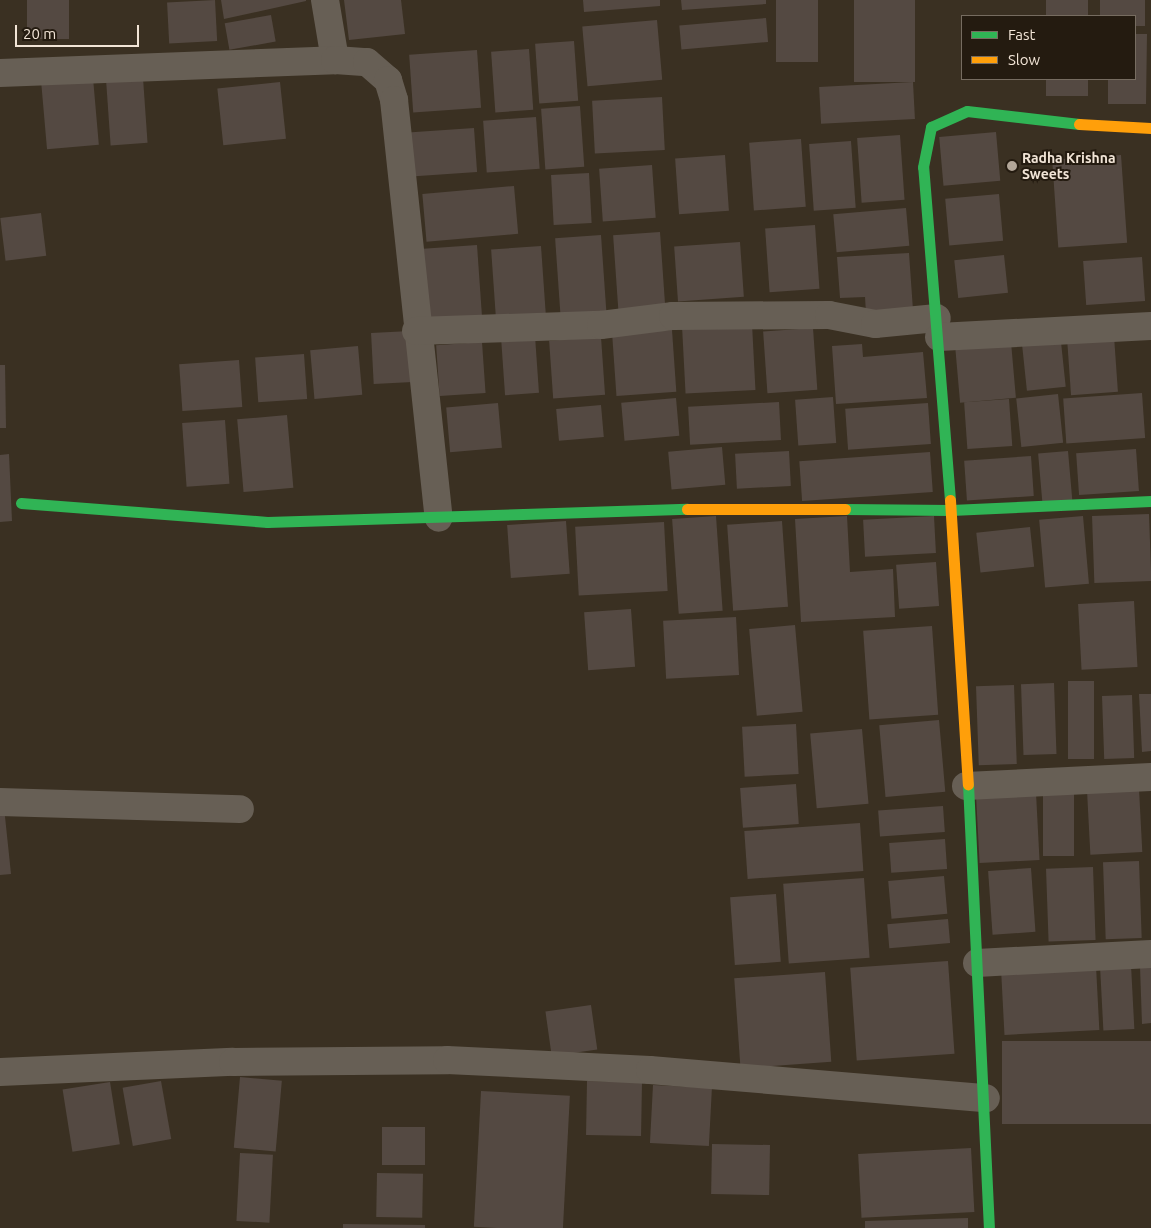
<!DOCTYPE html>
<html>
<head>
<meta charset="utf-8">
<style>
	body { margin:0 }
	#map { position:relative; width:1151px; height:1228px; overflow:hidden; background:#3a3022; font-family:Ubuntu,sans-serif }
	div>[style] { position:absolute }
	.building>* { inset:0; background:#544942; transform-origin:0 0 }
	.street>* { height:28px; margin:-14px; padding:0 14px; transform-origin:14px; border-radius:14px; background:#675f55 }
	.fast>* { height:11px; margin:-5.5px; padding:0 5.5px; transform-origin:5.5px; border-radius:5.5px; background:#30b455 }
	.slow>* { height:11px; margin:-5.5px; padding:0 5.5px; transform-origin:5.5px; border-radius:5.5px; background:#ff9f0a }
	.dots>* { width:14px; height:14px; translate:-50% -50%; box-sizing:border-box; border:2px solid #241b10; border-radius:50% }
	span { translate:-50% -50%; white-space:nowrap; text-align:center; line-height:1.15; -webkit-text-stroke:4px #241b10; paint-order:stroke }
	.poi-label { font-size:14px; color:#f2e5d7; font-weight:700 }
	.left { translate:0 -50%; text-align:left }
	.legend { position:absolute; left:961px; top:15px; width:175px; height:65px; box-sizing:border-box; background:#241b10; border:1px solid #766c60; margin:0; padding:6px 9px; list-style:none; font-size:15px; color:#f2e5d7 }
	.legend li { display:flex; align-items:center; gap:10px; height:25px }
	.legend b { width:25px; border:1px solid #766c60 }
	.scale { position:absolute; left:15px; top:25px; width:124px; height:22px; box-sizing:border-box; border:2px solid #f2e5d7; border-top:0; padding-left:6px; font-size:15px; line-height:18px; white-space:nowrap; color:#f2e5d7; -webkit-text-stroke:4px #241b10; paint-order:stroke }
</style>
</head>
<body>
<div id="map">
	<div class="building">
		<div style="left:27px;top:0;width:42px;height:39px"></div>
		<div style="left:215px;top:0;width:41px;height:48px;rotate:87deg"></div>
		<div style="clip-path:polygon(221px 0,306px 0,306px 1px,224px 19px)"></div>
		<div style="clip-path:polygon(344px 0,401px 0,405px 34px,349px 40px)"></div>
		<div style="clip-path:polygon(583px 0,660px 0,660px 6px,584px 12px)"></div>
		<div style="clip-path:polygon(681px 0,766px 0,766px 4px,682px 10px)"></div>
		<div style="left:776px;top:0;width:42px;height:62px"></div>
		<div style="left:854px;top:0;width:61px;height:82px"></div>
		<div style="left:1046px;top:0;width:42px;height:16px"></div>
		<div style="clip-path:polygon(1100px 0,1145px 0,1145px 26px,1135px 26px,1135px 16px,1100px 16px)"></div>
		<div style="left:271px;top:15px;width:27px;height:47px;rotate:80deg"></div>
		<div style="left:766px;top:18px;width:24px;height:87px;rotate:85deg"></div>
		<div style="left:657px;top:20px;width:60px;height:75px;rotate:85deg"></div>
		<div style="clip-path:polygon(1135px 34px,1147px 34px,1146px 104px,1108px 104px,1108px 79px,1135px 79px)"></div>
		<div style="left:574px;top:41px;width:60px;height:39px;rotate:86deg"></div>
		<div style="left:529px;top:49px;width:61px;height:38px;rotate:86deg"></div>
		<div style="left:477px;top:50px;width:58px;height:68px;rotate:86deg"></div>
		<div style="left:93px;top:78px;width:67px;height:52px;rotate:85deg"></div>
		<div style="left:143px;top:78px;width:65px;height:37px;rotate:86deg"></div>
		<div style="left:1046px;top:79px;width:42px;height:17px"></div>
		<div style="left:280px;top:82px;width:57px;height:63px;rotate:84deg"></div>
		<div style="left:913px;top:82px;width:37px;height:94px;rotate:87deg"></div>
		<div style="left:662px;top:97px;width:53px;height:70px;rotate:87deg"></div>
		<div style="left:580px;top:106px;width:61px;height:39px;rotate:86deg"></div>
		<div style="left:536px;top:117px;width:52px;height:53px;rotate:86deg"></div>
		<div style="left:474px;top:128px;width:44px;height:66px;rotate:86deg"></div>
		<div style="left:996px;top:132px;width:49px;height:57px;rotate:85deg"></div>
		<div style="left:900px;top:135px;width:65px;height:43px;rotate:86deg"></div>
		<div style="left:801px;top:139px;width:68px;height:52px;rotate:86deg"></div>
		<div style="left:851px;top:141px;width:67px;height:42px;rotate:86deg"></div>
		<div style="left:725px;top:155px;width:56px;height:50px;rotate:86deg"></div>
		<div style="left:1121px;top:155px;width:88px;height:69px;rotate:86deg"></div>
		<div style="left:652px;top:165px;width:53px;height:53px;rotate:86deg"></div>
		<div style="left:589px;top:173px;width:50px;height:38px;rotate:87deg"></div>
		<div style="left:514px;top:186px;width:48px;height:92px;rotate:85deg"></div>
		<div style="left:999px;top:194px;width:47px;height:54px;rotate:85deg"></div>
		<div style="left:906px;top:208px;width:38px;height:73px;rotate:85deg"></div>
		<div style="left:41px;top:213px;width:43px;height:41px;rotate:83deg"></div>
		<div style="left:815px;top:225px;width:64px;height:50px;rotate:86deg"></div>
		<div style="left:660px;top:232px;width:80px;height:47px;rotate:86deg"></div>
		<div style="left:601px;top:235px;width:85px;height:46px;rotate:86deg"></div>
		<div style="left:740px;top:242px;width:55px;height:66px;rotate:86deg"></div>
		<div style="left:477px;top:245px;width:73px;height:61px;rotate:86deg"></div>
		<div style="left:541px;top:246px;width:71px;height:50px;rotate:86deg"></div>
		<div style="clip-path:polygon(909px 253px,913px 310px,866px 313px,865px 297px,840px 298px,837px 257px)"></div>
		<div style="left:1004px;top:255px;width:38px;height:50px;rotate:84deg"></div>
		<div style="left:1142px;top:257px;width:44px;height:59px;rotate:86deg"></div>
		<div style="left:752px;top:324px;width:66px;height:70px;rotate:87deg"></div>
		<div style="left:813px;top:328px;width:62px;height:50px;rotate:86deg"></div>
		<div style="left:672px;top:330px;width:62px;height:60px;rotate:86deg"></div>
		<div style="left:410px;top:331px;width:51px;height:39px;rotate:87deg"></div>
		<div style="left:535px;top:336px;width:57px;height:34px;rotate:86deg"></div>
		<div style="left:1114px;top:336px;width:56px;height:47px;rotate:86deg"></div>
		<div style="left:601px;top:337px;width:58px;height:52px;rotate:86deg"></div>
		<div style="left:482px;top:342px;width:51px;height:46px;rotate:86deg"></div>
		<div style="left:1011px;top:342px;width:56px;height:56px;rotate:85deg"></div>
		<div style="left:1061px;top:342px;width:45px;height:39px;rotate:84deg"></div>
		<div style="clip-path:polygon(862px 344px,863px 357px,923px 352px,927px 398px,836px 404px,832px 346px)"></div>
		<div style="left:358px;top:346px;width:49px;height:48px;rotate:85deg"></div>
		<div style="left:304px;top:354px;width:45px;height:49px;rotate:86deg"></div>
		<div style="left:239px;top:360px;width:47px;height:60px;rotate:86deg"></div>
		<div style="clip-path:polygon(0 365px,5px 365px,6px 428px,0 428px)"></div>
		<div style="left:1142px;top:393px;width:45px;height:79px;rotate:86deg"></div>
		<div style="left:1058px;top:394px;width:49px;height:42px;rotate:84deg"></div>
		<div style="left:833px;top:397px;width:46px;height:38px;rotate:86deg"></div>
		<div style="left:676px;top:398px;width:38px;height:55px;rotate:85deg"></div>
		<div style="left:1009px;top:399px;width:47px;height:45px;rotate:86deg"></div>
		<div style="left:779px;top:402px;width:38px;height:91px;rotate:87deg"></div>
		<div style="left:498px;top:403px;width:45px;height:52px;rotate:85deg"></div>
		<div style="left:928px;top:403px;width:41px;height:83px;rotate:86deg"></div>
		<div style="left:601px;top:405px;width:32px;height:45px;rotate:85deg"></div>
		<div style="left:287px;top:415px;width:73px;height:50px;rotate:85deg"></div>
		<div style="left:225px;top:420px;width:64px;height:43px;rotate:86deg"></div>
		<div style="left:722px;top:447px;width:38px;height:54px;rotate:85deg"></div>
		<div style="left:1136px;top:449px;width:42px;height:60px;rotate:86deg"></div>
		<div style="left:789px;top:451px;width:35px;height:54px;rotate:87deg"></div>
		<div style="left:1068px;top:451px;width:49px;height:30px;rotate:85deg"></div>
		<div style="left:930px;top:452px;width:40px;height:131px;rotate:86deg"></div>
		<div style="clip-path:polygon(9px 454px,12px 521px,0 522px,0 455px)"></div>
		<div style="left:1031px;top:456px;width:40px;height:67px;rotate:86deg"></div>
		<div style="left:1149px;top:514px;width:67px;height:57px;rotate:88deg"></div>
		<div style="left:716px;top:516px;width:95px;height:44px;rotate:86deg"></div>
		<div style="clip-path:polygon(847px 516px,850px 572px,893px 569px,895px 617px,801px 622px,795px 519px)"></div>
		<div style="left:934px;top:516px;width:37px;height:71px;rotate:87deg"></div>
		<div style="left:1083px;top:516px;width:68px;height:44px;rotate:85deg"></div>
		<div style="left:566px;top:521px;width:53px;height:59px;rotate:86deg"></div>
		<div style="left:782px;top:521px;width:86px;height:55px;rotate:86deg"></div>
		<div style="left:664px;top:522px;width:69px;height:89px;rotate:87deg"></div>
		<div style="left:1030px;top:527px;width:40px;height:54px;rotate:84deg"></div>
		<div style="left:936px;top:562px;width:44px;height:40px;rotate:86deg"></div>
		<div style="left:1134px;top:601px;width:66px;height:56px;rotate:87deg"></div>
		<div style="left:631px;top:609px;width:58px;height:47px;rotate:86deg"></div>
		<div style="left:736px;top:617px;width:58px;height:73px;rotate:87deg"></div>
		<div style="left:795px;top:625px;width:87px;height:46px;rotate:85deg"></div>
		<div style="left:932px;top:626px;width:89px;height:69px;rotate:86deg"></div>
		<div style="left:1068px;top:681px;width:26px;height:78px"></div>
		<div style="left:1054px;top:683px;width:71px;height:33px;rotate:88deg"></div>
		<div style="left:1014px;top:685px;width:79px;height:38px;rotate:88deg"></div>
		<div style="clip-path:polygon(1139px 694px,1151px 694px,1151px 751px,1142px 752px)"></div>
		<div style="left:1132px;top:695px;width:63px;height:30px;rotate:88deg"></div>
		<div style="left:939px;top:720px;width:72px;height:60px;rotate:85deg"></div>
		<div style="left:796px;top:724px;width:50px;height:54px;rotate:87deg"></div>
		<div style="left:862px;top:729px;width:75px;height:52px;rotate:85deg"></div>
		<div style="left:796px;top:784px;width:40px;height:56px;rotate:86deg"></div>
		<div style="left:1139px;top:789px;width:63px;height:52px;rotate:87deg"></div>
		<div style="left:1043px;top:791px;width:31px;height:65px"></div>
		<div style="left:1036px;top:793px;width:67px;height:60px;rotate:87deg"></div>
		<div style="left:943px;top:806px;width:26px;height:65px;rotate:86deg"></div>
		<div style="clip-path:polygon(4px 807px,11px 874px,0 875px,0 808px)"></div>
		<div style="left:860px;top:823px;width:48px;height:116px;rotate:86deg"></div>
		<div style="left:945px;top:839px;width:30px;height:56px;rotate:86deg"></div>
		<div style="left:1139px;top:861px;width:77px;height:36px;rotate:88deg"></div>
		<div style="left:1093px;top:867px;width:73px;height:47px;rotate:88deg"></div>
		<div style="left:1031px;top:868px;width:64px;height:43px;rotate:86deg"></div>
		<div style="left:944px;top:876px;width:38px;height:56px;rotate:85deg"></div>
		<div style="left:864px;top:878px;width:80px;height:81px;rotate:86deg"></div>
		<div style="left:776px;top:894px;width:68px;height:46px;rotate:86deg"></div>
		<div style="left:948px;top:919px;width:24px;height:61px;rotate:85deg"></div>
		<div style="left:948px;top:961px;width:93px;height:98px;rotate:86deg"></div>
		<div style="left:1131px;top:965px;width:64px;height:31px;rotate:87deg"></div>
		<div style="left:1096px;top:966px;width:64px;height:95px;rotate:87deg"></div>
		<div style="clip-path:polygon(1140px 966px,1151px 966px,1151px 1023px,1142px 1024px)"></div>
		<div style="left:825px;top:972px;width:90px;height:91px;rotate:86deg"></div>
		<div style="left:591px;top:1005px;width:45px;height:46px;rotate:82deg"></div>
		<div style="left:1151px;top:1041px;width:83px;height:149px;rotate:90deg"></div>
		<div style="left:240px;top:1077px;width:42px;height:71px;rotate:5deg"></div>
		<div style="left:161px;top:1081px;width:59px;height:39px;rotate:80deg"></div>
		<div style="left:587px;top:1081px;width:55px;height:54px;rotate:1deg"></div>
		<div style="left:110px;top:1082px;width:63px;height:48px;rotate:81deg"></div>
		<div style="left:653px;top:1085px;width:59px;height:58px;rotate:3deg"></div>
		<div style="left:481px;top:1091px;width:89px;height:136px;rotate:3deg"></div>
		<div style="left:382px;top:1127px;width:43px;height:38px"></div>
		<div style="left:712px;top:1144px;width:58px;height:50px;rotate:1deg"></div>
		<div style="left:971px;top:1148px;width:64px;height:113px;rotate:87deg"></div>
		<div style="left:240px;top:1153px;width:33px;height:68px;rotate:3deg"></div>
		<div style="left:377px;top:1173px;width:46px;height:44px;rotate:1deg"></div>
		<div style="clip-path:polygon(968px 1218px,968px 1228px,865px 1228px,865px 1221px)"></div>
		<div style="clip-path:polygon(343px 1224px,425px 1225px,425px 1228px,343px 1228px)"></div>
	</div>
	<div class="street">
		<div style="left:325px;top:0;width:61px;rotate:80.5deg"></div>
		<div style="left:0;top:73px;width:335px;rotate:-2.2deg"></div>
		<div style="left:335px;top:60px;width:32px;rotate:4deg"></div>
		<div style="left:367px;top:62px;width:28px;rotate:41deg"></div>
		<div style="left:388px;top:80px;width:21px;rotate:73deg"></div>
		<div style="left:394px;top:100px;width:420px;rotate:83.9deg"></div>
		<div style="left:416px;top:331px;width:185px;rotate:-1.9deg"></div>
		<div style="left:601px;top:325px;width:73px;rotate:-7.1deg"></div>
		<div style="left:673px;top:316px;width:156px;rotate:-0.4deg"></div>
		<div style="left:829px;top:315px;width:47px;rotate:11.1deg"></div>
		<div style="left:875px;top:324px;width:62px;rotate:-5.5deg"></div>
		<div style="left:939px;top:337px;width:212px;rotate:-3deg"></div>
		<div style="left:966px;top:786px;width:185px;rotate:-2.8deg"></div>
		<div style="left:0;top:802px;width:240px;rotate:1.7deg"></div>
		<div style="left:977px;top:963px;width:174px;rotate:-3deg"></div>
		<div style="left:0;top:1072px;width:233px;rotate:-2.5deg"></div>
		<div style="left:233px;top:1062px;width:214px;rotate:-0.5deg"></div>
		<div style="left:447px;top:1060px;width:203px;rotate:2.8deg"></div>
		<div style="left:650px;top:1070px;width:337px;rotate:4.8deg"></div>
	</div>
	<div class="fast">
		<div style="left:950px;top:500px;width:334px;rotate:-94.6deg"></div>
		<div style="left:923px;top:167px;width:41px;rotate:-78.7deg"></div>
		<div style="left:931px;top:127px;width:39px;rotate:-24deg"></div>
		<div style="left:967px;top:111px;width:113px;rotate:6.6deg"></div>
		<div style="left:21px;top:503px;width:247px;rotate:4.4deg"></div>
		<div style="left:267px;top:522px;width:420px;rotate:-1.8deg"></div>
		<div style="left:845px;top:509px;width:106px;rotate:0.5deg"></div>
		<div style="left:951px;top:510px;width:200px;rotate:-2.6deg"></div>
		<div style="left:968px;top:784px;width:444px;rotate:87.3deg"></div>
	</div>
	<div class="slow">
		<div style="left:1079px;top:124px;width:72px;rotate:3.2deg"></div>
		<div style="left:950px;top:500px;width:285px;rotate:86.4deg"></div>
		<div style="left:687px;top:509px;width:158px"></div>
	</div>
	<div class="dots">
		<div style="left:1012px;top:166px;background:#b2a698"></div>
	</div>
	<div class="poi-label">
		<span class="left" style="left:1022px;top:166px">Radha Krishna<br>Sweets</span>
	</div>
	<ul class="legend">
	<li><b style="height:6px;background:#30b455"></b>Fast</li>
	<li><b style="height:6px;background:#ff9f0a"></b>Slow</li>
	</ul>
	<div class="scale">20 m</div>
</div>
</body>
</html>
